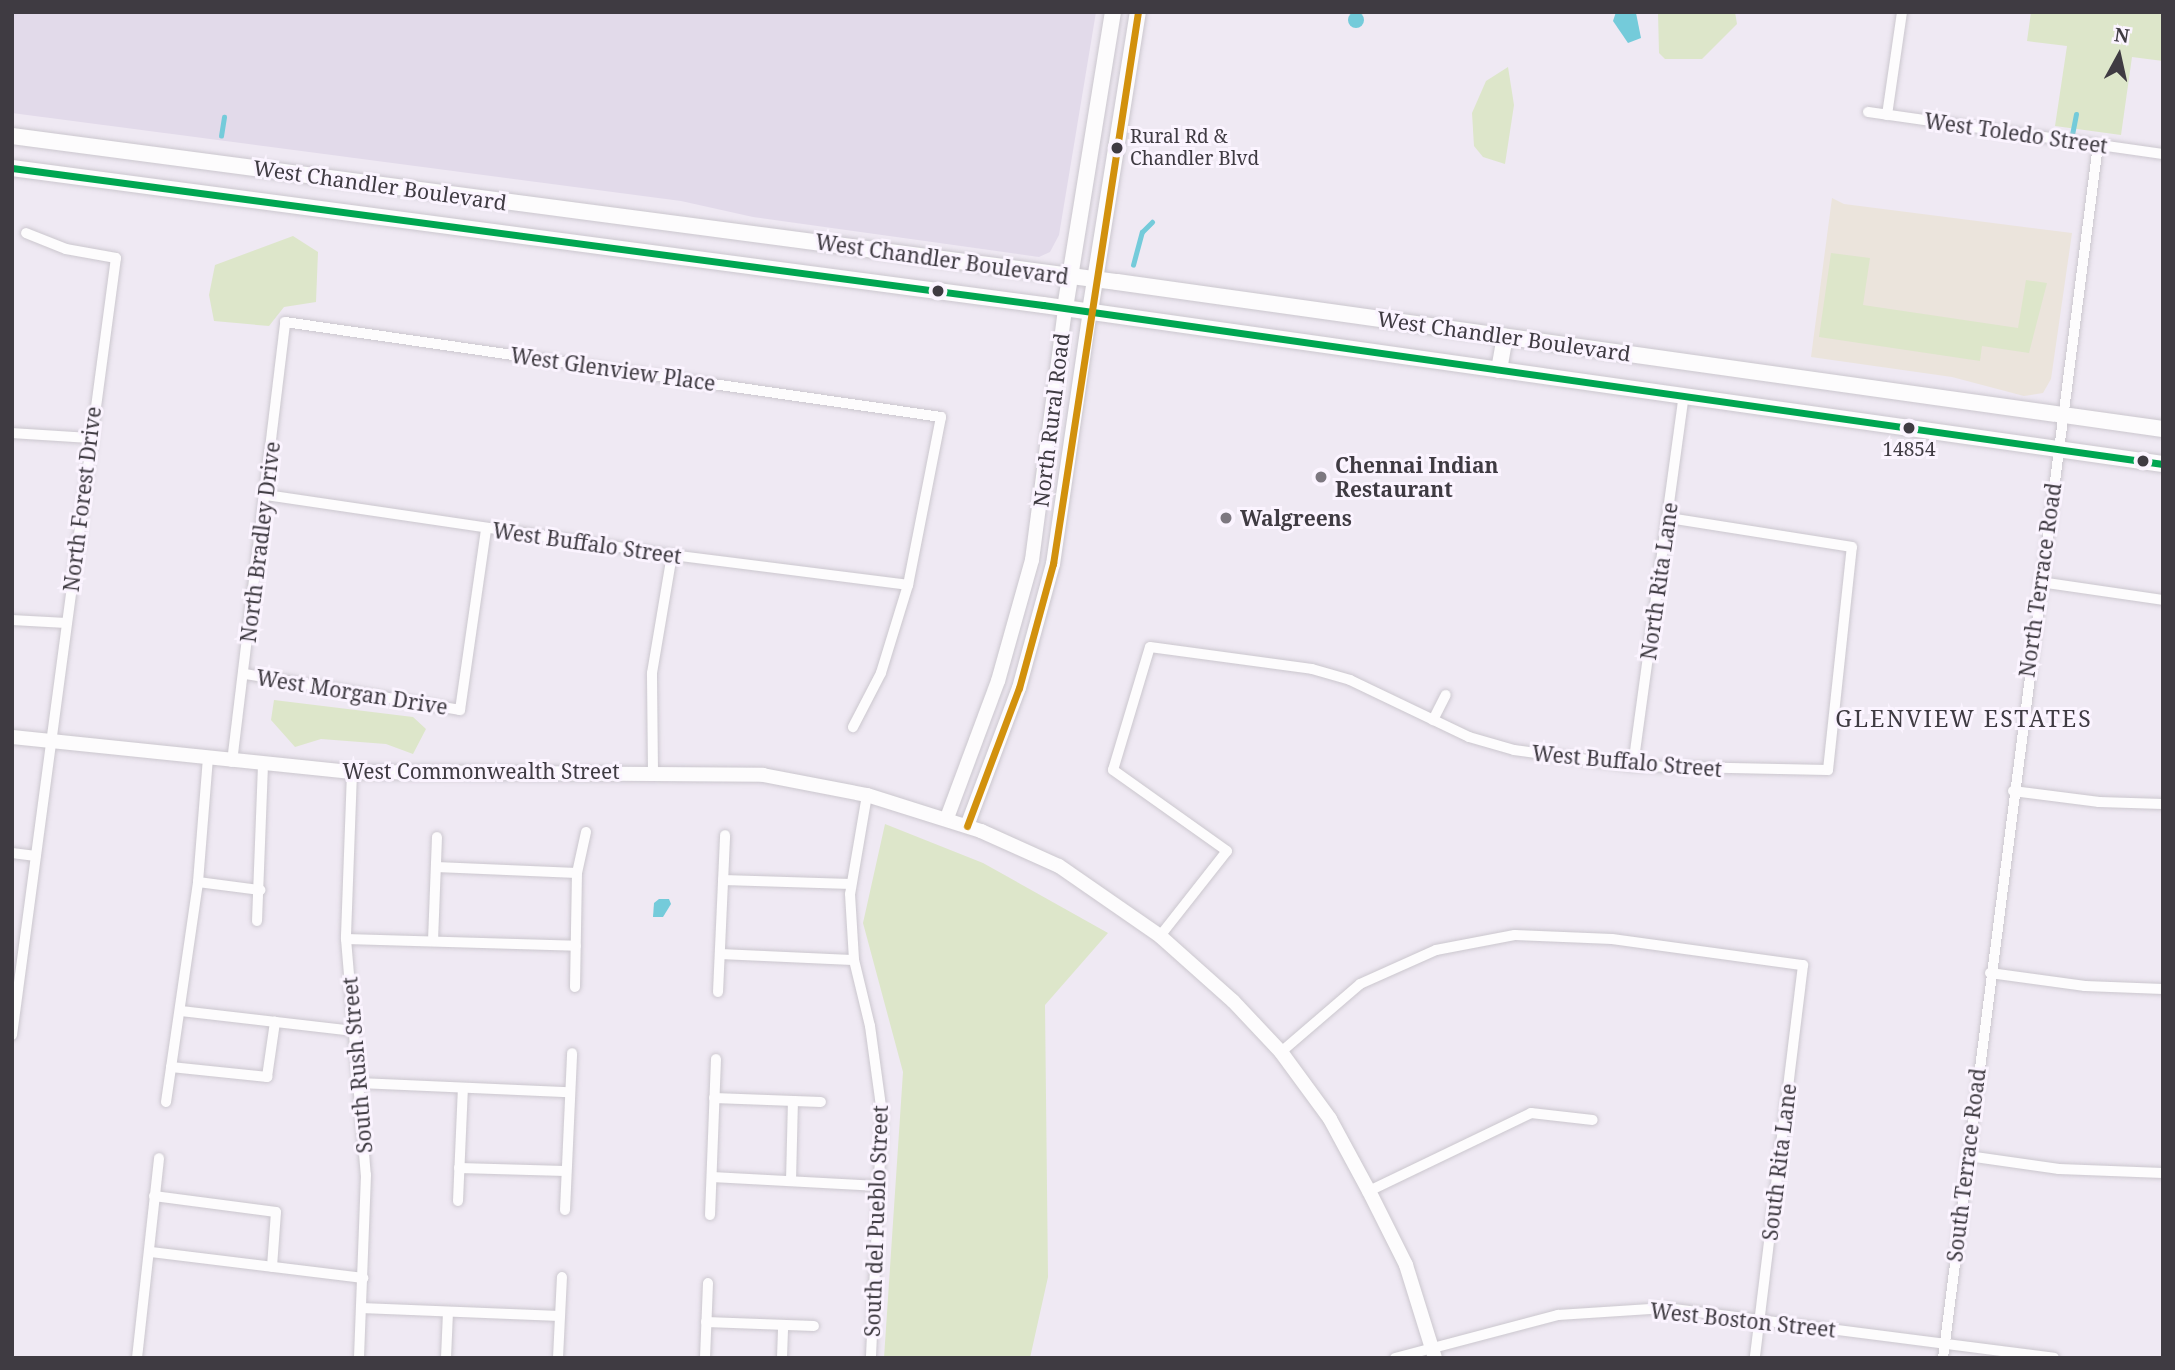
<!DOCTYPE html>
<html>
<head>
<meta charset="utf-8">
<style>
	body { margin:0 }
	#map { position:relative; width:2175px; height:1370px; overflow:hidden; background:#efe9f3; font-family:"Noto Serif",serif }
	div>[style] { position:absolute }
	.industrial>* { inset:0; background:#e2daea }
	.education>* { inset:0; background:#ebe4dc }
	.green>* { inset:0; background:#dde6ca }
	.water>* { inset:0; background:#74cbda }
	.round { border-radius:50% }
	.stream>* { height:4.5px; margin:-2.25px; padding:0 2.25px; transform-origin:2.25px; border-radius:2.25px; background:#74cbda }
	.roads { filter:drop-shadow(0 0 2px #cbc7ce) drop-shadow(0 0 2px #cbc7ce) }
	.minor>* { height:10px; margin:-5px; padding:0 5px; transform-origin:5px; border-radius:5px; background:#fdfcfd }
	.tertiary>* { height:14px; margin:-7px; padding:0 7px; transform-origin:7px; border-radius:7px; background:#fdfcfd }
	.secondary>* { height:16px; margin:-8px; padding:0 8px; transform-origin:8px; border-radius:8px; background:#fdfcfd }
	.bus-1>* { height:7px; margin:-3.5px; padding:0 3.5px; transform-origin:3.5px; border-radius:3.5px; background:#00a651 }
	.bus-2>* { height:7px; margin:-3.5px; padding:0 3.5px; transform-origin:3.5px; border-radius:3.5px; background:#d2910d }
	.dots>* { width:19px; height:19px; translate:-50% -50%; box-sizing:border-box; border:4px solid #fbf4ff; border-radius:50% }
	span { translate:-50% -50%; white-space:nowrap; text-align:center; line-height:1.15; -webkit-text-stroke:6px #fbf4ff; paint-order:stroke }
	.bus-label { font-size:19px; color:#3f3b42 }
	.left { translate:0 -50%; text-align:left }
	.street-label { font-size:21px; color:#3f3b42 }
	.poi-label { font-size:21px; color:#3f3b42; font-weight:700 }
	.neighbourhood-label { font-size:23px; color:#3f3b42; letter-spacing:2px }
	.frame { position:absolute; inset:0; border:14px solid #3f3b42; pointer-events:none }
	.north { position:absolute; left:2084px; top:21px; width:70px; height:70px; -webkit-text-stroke:5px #fbf4ff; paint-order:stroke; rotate:8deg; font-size:19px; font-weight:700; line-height:28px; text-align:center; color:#3f3b42 }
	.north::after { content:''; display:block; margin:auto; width:24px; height:32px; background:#3f3b42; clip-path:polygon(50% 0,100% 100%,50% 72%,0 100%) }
</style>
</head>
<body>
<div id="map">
	<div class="industrial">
		<div style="clip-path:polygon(12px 12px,1096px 12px,1059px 235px,1050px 252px,1039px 257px,753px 217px,681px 201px,12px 113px)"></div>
	</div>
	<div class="education">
		<div style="clip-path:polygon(1832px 198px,1844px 204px,2072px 233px,2051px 379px,2043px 393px,2024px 396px,1952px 377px,1811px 357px)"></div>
	</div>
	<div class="green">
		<div style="clip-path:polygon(1658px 12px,1735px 12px,1737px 24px,1702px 59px,1665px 59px,1659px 53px)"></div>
		<div style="clip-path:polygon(2031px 12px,2163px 12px,2163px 61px,2132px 57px,2121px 135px,2055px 126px,2067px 46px,2027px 41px)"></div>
		<div style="clip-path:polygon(1508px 67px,1514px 105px,1505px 164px,1483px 157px,1474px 146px,1472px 113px,1486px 81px)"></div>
		<div style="clip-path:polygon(293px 236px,318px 252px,316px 302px,284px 307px,269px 326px,214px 321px,209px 295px,215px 265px)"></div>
		<div style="clip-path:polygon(1831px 253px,1870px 258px,1863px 305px,2018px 328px,2026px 280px,2047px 283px,2029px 353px,1982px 346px,1980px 361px,1819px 337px)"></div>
		<div style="clip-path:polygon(274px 700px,413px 717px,426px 729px,413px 754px,386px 744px,321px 739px,295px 747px,271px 720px)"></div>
		<div style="clip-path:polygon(885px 824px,983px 863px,1108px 933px,1045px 1005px,1048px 1277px,1030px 1358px,884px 1358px,903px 1072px,863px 923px)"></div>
	</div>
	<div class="water">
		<div class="round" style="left:1348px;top:12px;width:16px;height:16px"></div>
		<div style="clip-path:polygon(1616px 12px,1636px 13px,1641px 38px,1628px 43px,1613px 21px)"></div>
		<div style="clip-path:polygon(659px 899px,669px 899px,671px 904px,663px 917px,653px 917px,654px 903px)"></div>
	</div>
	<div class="stream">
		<div style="left:221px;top:136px;width:19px;rotate:-81deg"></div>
		<div style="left:2071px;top:140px;width:26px;rotate:-79deg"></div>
		<div style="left:1133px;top:265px;width:34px;rotate:-75deg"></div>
		<div style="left:1142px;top:232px;width:14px;rotate:-45deg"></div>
	</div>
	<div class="roads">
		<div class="minor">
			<div style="left:1868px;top:112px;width:298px;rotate:8.1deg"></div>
			<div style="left:1887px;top:115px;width:104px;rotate:-81.7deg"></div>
			<div style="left:12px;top:433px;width:77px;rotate:3.7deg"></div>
			<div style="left:266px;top:495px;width:410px;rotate:8.4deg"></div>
			<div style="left:672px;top:555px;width:238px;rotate:7.2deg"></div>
			<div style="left:2040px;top:582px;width:124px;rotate:8.3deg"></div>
			<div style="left:12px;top:620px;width:54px;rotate:3.2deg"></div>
			<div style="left:245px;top:674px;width:218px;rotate:9.5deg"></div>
			<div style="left:460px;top:710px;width:183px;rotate:-81.8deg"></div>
			<div style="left:1433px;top:720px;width:28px;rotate:-63deg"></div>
			<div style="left:232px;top:762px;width:443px;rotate:-83.1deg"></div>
			<div style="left:285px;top:322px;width:663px;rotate:8.24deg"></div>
			<div style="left:941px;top:417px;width:171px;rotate:101.1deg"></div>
			<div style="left:908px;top:585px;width:92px;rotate:107.1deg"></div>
			<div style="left:881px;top:673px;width:61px;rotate:117.4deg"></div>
			<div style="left:1633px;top:766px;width:373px;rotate:-82.2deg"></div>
			<div style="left:352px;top:772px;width:167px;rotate:92.1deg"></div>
			<div style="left:346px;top:939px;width:237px;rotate:85.2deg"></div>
			<div style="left:366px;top:1175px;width:183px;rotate:92.2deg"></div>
			<div style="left:653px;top:772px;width:99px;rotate:-90.6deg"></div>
			<div style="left:652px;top:673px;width:120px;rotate:-80.4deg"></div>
			<div style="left:2013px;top:791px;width:87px;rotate:7.3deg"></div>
			<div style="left:2099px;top:802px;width:64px;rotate:1.8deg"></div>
			<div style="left:867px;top:795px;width:100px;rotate:99.7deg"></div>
			<div style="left:850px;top:894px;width:66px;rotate:86.5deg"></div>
			<div style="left:854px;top:960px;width:68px;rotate:76.4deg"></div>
			<div style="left:870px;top:1026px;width:89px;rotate:82.2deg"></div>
			<div style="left:882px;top:1114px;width:244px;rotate:92.6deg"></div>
			<div style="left:12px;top:853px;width:24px;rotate:7deg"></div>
			<div style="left:436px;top:867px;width:141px;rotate:2.4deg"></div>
			<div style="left:723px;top:880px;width:128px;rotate:1.8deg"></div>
			<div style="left:198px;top:882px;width:63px;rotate:7.4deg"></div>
			<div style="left:257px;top:921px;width:156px;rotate:-87.8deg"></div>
			<div style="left:1160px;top:936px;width:108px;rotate:-51.8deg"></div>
			<div style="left:1227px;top:851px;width:140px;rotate:-144.6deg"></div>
			<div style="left:1113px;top:770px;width:128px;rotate:-73.3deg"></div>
			<div style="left:1150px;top:647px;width:163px;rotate:7.7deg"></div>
			<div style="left:1312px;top:669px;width:40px;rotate:16deg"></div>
			<div style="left:1350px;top:680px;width:132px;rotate:25.6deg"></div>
			<div style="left:1469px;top:737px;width:47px;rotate:16.1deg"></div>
			<div style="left:1514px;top:750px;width:120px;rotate:7.7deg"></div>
			<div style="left:1633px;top:766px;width:195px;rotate:1.2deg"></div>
			<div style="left:1828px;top:770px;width:224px;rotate:-83.9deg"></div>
			<div style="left:1852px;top:547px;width:185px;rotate:-171deg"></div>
			<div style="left:346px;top:939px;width:230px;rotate:1.7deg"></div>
			<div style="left:433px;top:941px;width:104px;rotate:-87.8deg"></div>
			<div style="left:720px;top:954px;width:134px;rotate:2.6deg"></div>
			<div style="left:1990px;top:973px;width:96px;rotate:7.8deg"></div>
			<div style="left:2085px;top:986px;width:78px;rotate:2.2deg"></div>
			<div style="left:575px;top:987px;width:114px;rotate:-89deg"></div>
			<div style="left:577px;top:873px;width:42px;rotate:-77.6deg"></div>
			<div style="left:718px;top:992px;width:157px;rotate:-87.4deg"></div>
			<div style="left:181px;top:1011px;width:174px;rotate:6.6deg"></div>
			<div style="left:12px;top:1035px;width:784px;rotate:-82.38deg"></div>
			<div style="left:116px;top:258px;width:51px;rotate:-169.8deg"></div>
			<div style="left:66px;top:249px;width:43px;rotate:-158.2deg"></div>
			<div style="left:1281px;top:1052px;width:104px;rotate:-40.7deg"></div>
			<div style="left:1360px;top:984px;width:83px;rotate:-24.1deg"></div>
			<div style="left:1436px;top:950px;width:80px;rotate:-10.8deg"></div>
			<div style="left:1515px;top:935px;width:97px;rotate:2.4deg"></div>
			<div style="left:1612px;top:939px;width:193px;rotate:7.8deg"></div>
			<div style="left:1803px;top:965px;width:396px;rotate:97deg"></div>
			<div style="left:171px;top:1067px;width:97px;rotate:5.9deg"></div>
			<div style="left:267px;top:1077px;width:56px;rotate:-81.7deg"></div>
			<div style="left:359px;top:1083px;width:210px;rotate:2.5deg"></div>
			<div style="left:714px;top:1098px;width:107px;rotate:2.1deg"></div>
			<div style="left:166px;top:1102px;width:222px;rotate:-81.7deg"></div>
			<div style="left:198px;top:882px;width:123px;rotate:-85.4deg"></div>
			<div style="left:1968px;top:1156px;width:92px;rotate:8.1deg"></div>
			<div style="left:2059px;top:1169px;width:104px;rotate:2.2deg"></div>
			<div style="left:459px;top:1168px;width:106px;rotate:1.6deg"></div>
			<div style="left:712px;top:1177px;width:167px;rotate:3.1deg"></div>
			<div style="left:791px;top:1181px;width:80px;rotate:-88.6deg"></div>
			<div style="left:1369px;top:1191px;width:180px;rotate:-25.7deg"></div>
			<div style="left:1531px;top:1113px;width:62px;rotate:6.4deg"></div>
			<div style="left:154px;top:1196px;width:123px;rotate:7.5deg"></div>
			<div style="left:276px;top:1212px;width:55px;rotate:94.2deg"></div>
			<div style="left:458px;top:1201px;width:113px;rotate:-87.5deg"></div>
			<div style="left:565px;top:1210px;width:157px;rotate:-87.4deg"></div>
			<div style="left:710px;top:1215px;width:156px;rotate:-87.8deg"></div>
			<div style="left:151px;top:1252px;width:214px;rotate:7deg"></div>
			<div style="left:361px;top:1308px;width:199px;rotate:2.3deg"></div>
			<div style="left:706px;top:1322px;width:108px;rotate:2.1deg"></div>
			<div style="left:137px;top:1358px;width:201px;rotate:-83.7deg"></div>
			<div style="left:446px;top:1358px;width:46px;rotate:-87.5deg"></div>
			<div style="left:558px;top:1358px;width:81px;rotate:-87.2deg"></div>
			<div style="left:705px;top:1358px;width:75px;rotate:-87.7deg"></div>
			<div style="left:782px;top:1358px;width:33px;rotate:-88deg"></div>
			<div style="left:1395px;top:1358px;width:169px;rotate:-14.8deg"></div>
			<div style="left:1558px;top:1315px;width:108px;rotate:-3.7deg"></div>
			<div style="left:1666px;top:1308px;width:391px;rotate:7.3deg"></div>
			<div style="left:1943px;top:1358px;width:1223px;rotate:-82.72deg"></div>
		</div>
		<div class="tertiary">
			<div style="left:12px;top:737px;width:342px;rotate:5.9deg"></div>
			<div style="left:352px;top:772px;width:411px;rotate:0.4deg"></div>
			<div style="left:763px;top:775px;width:106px;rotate:10.9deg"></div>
			<div style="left:867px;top:795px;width:120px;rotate:17.5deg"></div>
			<div style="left:981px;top:831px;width:85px;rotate:24.2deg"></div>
			<div style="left:1059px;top:866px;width:123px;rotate:34.7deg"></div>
			<div style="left:1160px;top:936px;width:98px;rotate:41.7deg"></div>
			<div style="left:1233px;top:1001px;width:70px;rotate:46.7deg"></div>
			<div style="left:1281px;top:1052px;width:83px;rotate:53.8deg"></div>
			<div style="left:1330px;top:1119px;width:82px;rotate:61.6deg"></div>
			<div style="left:1369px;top:1191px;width:83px;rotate:63.4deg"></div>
			<div style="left:1406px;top:1265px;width:97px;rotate:72.7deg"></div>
			<div style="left:947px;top:818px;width:146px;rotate:-69.6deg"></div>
			<div style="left:998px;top:681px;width:126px;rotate:-74.3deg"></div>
			<div style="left:1032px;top:560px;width:254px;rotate:-82.5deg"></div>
			<div style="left:967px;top:826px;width:147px;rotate:-69.4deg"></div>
			<div style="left:1019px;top:688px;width:129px;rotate:-74.7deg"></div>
			<div style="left:1053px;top:564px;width:256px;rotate:-81.7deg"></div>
		</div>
		<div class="secondary">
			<div style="left:12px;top:136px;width:1115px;rotate:7.53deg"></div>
			<div style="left:1117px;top:282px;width:1056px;rotate:8deg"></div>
			<div style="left:12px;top:168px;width:1040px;rotate:7.57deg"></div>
			<div style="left:1043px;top:305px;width:1131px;rotate:8.08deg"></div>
			<div style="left:1065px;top:308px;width:300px;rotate:-80.8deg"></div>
			<div style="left:1090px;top:311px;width:303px;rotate:-80.9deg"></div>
			<div style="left:1499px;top:370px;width:34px;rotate:-80deg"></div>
		</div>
	</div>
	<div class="bus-1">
		<div style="left:12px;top:168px;width:1040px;rotate:7.57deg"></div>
		<div style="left:1043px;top:305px;width:1131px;rotate:8.08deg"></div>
	</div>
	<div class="bus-2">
		<div style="left:967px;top:826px;width:147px;rotate:-69.4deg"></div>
		<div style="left:1019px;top:688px;width:129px;rotate:-74.7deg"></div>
		<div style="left:1053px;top:564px;width:559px;rotate:-81.25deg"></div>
	</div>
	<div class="dots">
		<div style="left:1117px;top:148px;background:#3f3b42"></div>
		<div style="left:938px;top:291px;background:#3f3b42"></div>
		<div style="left:1909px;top:428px;background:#3f3b42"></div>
		<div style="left:2143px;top:461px;background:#3f3b42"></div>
		<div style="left:1321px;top:477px;background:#7d7880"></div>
		<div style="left:1226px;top:518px;background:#7d7880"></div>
	</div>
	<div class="bus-label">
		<span class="left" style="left:1130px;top:148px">Rural Rd &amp;<br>Chandler Blvd</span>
		<span style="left:1909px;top:450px">14854</span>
	</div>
	<div class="street-label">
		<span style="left:2016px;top:133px;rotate:8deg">West Toledo Street</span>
		<span style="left:380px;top:185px;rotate:8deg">West Chandler Boulevard</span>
		<span style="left:942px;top:259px;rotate:8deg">West Chandler Boulevard</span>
		<span style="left:1504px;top:336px;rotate:8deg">West Chandler Boulevard</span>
		<span style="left:613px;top:369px;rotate:8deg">West Glenview Place</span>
		<span style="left:1051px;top:420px;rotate:-83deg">North Rural Road</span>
		<span style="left:82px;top:499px;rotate:-83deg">North Forest Drive</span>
		<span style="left:260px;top:542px;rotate:-83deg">North Bradley Drive</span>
		<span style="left:587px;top:543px;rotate:8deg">West Buffalo Street</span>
		<span style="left:2040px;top:580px;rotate:-82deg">North Terrace Road</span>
		<span style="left:1659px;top:581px;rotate:-82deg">North Rita Lane</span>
		<span style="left:352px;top:692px;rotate:9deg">West Morgan Drive</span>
		<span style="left:1627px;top:761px;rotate:5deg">West Buffalo Street</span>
		<span style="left:481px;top:771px">West Commonwealth Street</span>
		<span style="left:357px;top:1065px;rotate:-95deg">South Rush Street</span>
		<span style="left:1779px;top:1162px;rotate:-83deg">South Rita Lane</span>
		<span style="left:1966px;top:1165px;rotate:-83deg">South Terrace Road</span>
		<span style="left:876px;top:1221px;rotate:-88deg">South del Pueblo Street</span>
		<span style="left:1743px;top:1320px;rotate:6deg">West Boston Street</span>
	</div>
	<div class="poi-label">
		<span class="left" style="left:1335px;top:477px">Chennai Indian<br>Restaurant</span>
		<span class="left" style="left:1240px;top:518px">Walgreens</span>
	</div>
	<div class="neighbourhood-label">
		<span style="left:1964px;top:718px">GLENVIEW ESTATES</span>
	</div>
	<div class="frame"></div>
	<div class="north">N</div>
</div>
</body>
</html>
